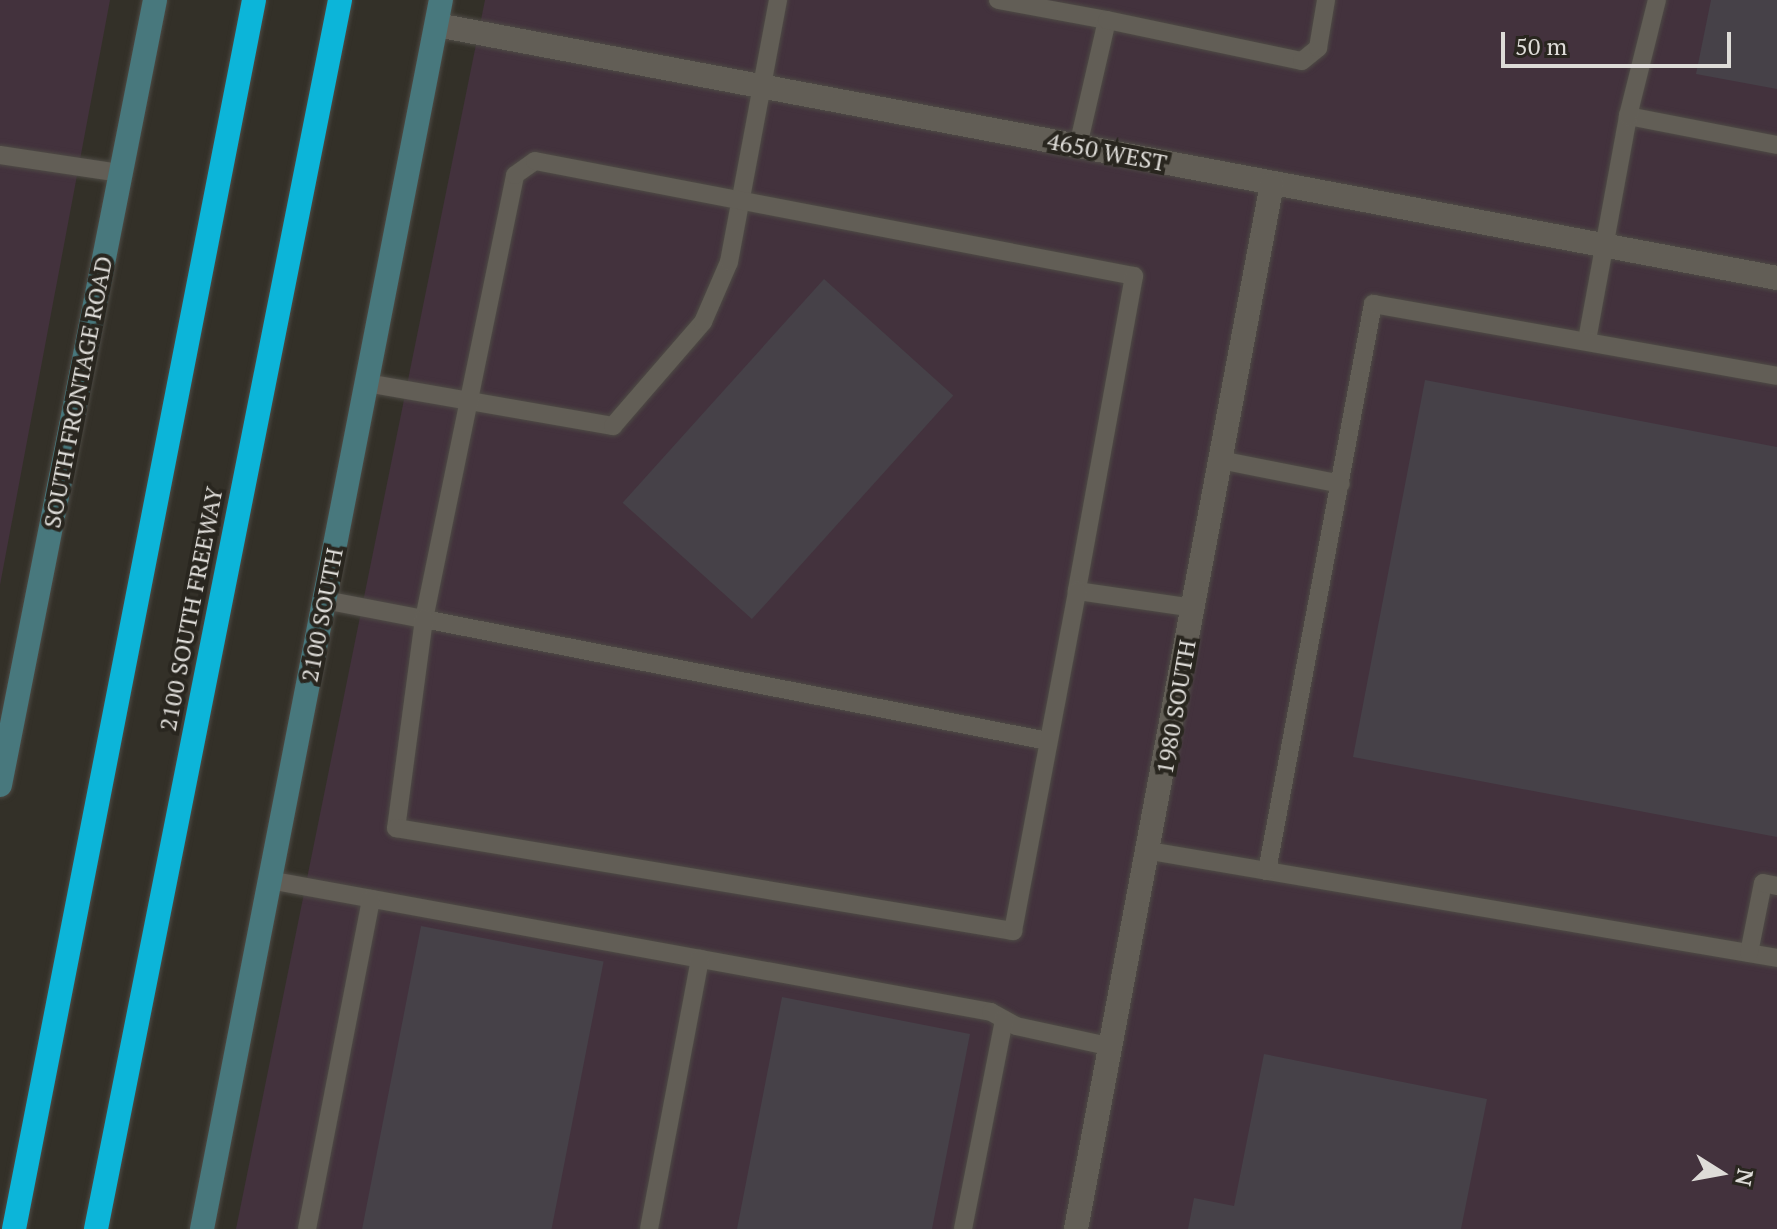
<!DOCTYPE html>
<html>
<head>
<meta charset="utf-8">
<style>
	body { margin:0 }
	#map { position:relative; width:1777px; height:1229px; overflow:hidden; background:#333028; font-family:"PT Serif",serif }
	div>[style] { position:absolute }
	.industrial>* { inset:0; background:#43323d }
	.building>* { inset:0; background:#464148; transform-origin:0 0 }
	.roads { filter:drop-shadow(0 0 2px #4e4b45) drop-shadow(0 0 2px #4e4b45) }
	.lane>* { height:18px; margin:-9px; padding:0 9px; transform-origin:9px; border-radius:9px; background:#625e56 }
	.street>* { height:24px; margin:-12px; padding:0 12px; transform-origin:12px; border-radius:12px; background:#625e56 }
	.secondary>* { height:24px; margin:-12px; padding:0 12px; transform-origin:12px; border-radius:12px; background:#48787d }
	.highway>* { height:24px; margin:-12px; padding:0 12px; transform-origin:12px; border-radius:12px; background:#0cb5d9 }
	span { translate:-50% -50%; white-space:nowrap; text-align:center; line-height:1.15; -webkit-text-stroke:8px #29261f; paint-order:stroke }
	.street-label { font-size:24px; color:#dedcd8 }
	.north { position:absolute; left:1681px; top:1133px; width:80px; height:80px; -webkit-text-stroke:6px #29261f; paint-order:stroke; rotate:101deg; font-size:22px; font-weight:700; line-height:32px; text-align:center; color:#dedcd8 }
	.north::after { content:''; display:block; margin:auto; width:28px; height:36px; background:#dedcd8; clip-path:polygon(50% 0,100% 100%,50% 72%,0 100%) }
	.scale { position:absolute; left:1501px; top:32px; width:230px; height:36px; box-sizing:border-box; border:4px solid #dedcd8; border-top:0; padding-left:10px; font-size:24px; line-height:28px; white-space:nowrap; color:#dedcd8; -webkit-text-stroke:6px #29261f; paint-order:stroke }
</style>
</head>
<body>
<div id="map">
	<div class="industrial">
		<div style="clip-path:polygon(0 0,110px 0,0 585px)"></div>
		<div style="clip-path:polygon(485px 0,1777px 0,1777px 1229px,236px 1229px)"></div>
	</div>
	<div class="building">
		<div style="clip-path:polygon(1711px 0,1777px 0,1777px 89px,1696px 74px)"></div>
		<div style="left:824px;top:279px;width:174px;height:301px;rotate:42deg"></div>
		<div style="clip-path:polygon(1425px 380px,1777px 447px,1777px 837px,1353px 757px)"></div>
		<div style="left:421px;top:926px;width:186px;height:309px;rotate:11deg"></div>
		<div style="clip-path:polygon(782px 997px,970px 1034px,932px 1229px,737px 1229px)"></div>
		<div style="clip-path:polygon(1264px 1054px,1487px 1099px,1461px 1229px,1188px 1229px,1194px 1198px,1234px 1206px)"></div>
	</div>
	<div class="roads">
		<div class="lane">
			<div style="left:998px;top:0;width:111px;rotate:10.4deg"></div>
			<div style="left:1628px;top:116px;width:152px;rotate:11deg"></div>
			<div style="left:1078px;top:146px;width:129px;rotate:-77deg"></div>
			<div style="left:1107px;top:20px;width:199px;rotate:11.9deg"></div>
			<div style="left:1302px;top:61px;width:21px;rotate:-39deg"></div>
			<div style="left:1318px;top:48px;width:49px;rotate:-80.5deg"></div>
			<div style="left:0;top:155px;width:122px;rotate:8.5deg"></div>
			<div style="left:1587px;top:340px;width:228px;rotate:-79.6deg"></div>
			<div style="left:1628px;top:116px;width:120px;rotate:-76deg"></div>
			<div style="left:366px;top:383px;width:251px;rotate:9.9deg"></div>
			<div style="left:613px;top:426px;width:138px;rotate:-49.1deg"></div>
			<div style="left:703px;top:322px;width:65px;rotate:-66.6deg"></div>
			<div style="left:729px;top:262px;width:267px;rotate:-79.4deg"></div>
			<div style="left:1220px;top:460px;width:123px;rotate:11.2deg"></div>
			<div style="left:325px;top:600px;width:101px;rotate:10.9deg"></div>
			<div style="left:424px;top:619px;width:453px;rotate:-78.4deg"></div>
			<div style="left:515px;top:175px;width:24px;rotate:-35deg"></div>
			<div style="left:535px;top:161px;width:610px;rotate:10.87deg"></div>
			<div style="left:1134px;top:276px;width:320px;rotate:100.3deg"></div>
			<div style="left:1077px;top:591px;width:117px;rotate:8.3deg"></div>
			<div style="left:1048px;top:741px;width:636px;rotate:-168.94deg"></div>
			<div style="left:424px;top:619px;width:211px;rotate:97.6deg"></div>
			<div style="left:396px;top:828px;width:626px;rotate:9.48deg"></div>
			<div style="left:1013px;top:931px;width:346px;rotate:-79.3deg"></div>
			<div style="left:1150px;top:851px;width:636px;rotate:9.68deg"></div>
			<div style="left:1267px;top:871px;width:577px;rotate:-79.41deg"></div>
			<div style="left:1373px;top:304px;width:410px;rotate:10.1deg"></div>
			<div style="left:269px;top:880px;width:734px;rotate:10.36deg"></div>
			<div style="left:991px;top:1012px;width:29px;rotate:29deg"></div>
			<div style="left:1016px;top:1026px;width:98px;rotate:12.3deg"></div>
			<div style="left:1749px;top:953px;width:71px;rotate:-78.7deg"></div>
			<div style="left:1763px;top:883px;width:14px;rotate:12deg"></div>
			<div style="left:307px;top:1229px;width:336px;rotate:-79deg"></div>
			<div style="left:649px;top:1229px;width:275px;rotate:-79.3deg"></div>
			<div style="left:963px;top:1229px;width:213px;rotate:-78.9deg"></div>
		</div>
		<div class="street">
			<div style="left:437px;top:25px;width:1364px;rotate:10.69deg"></div>
			<div style="left:1076px;top:1229px;width:1063px;rotate:-79.38deg"></div>
		</div>
		<div class="secondary">
			<div style="left:0;top:785px;width:800px;rotate:-78.83deg"></div>
			<div style="left:202px;top:1229px;width:1252px;rotate:-79deg"></div>
		</div>
		<div class="highway">
			<div style="left:14px;top:1229px;width:1252px;rotate:-78.95deg"></div>
			<div style="left:96px;top:1229px;width:1253px;rotate:-78.77deg"></div>
		</div>
	</div>
	<div class="street-label">
		<span style="left:1107px;top:152px;rotate:11deg">4650 WEST</span>
		<span style="left:78px;top:392px;rotate:-79deg">SOUTH FRONTAGE ROAD</span>
		<span style="left:191px;top:609px;rotate:-79deg">2100 SOUTH FREEWAY</span>
		<span style="left:322px;top:615px;rotate:-79deg">2100 SOUTH</span>
		<span style="left:1176px;top:707px;rotate:-80deg">1980 SOUTH</span>
	</div>
	<div class="north">N</div>
	<div class="scale">50 m</div>
</div>
</body>
</html>
